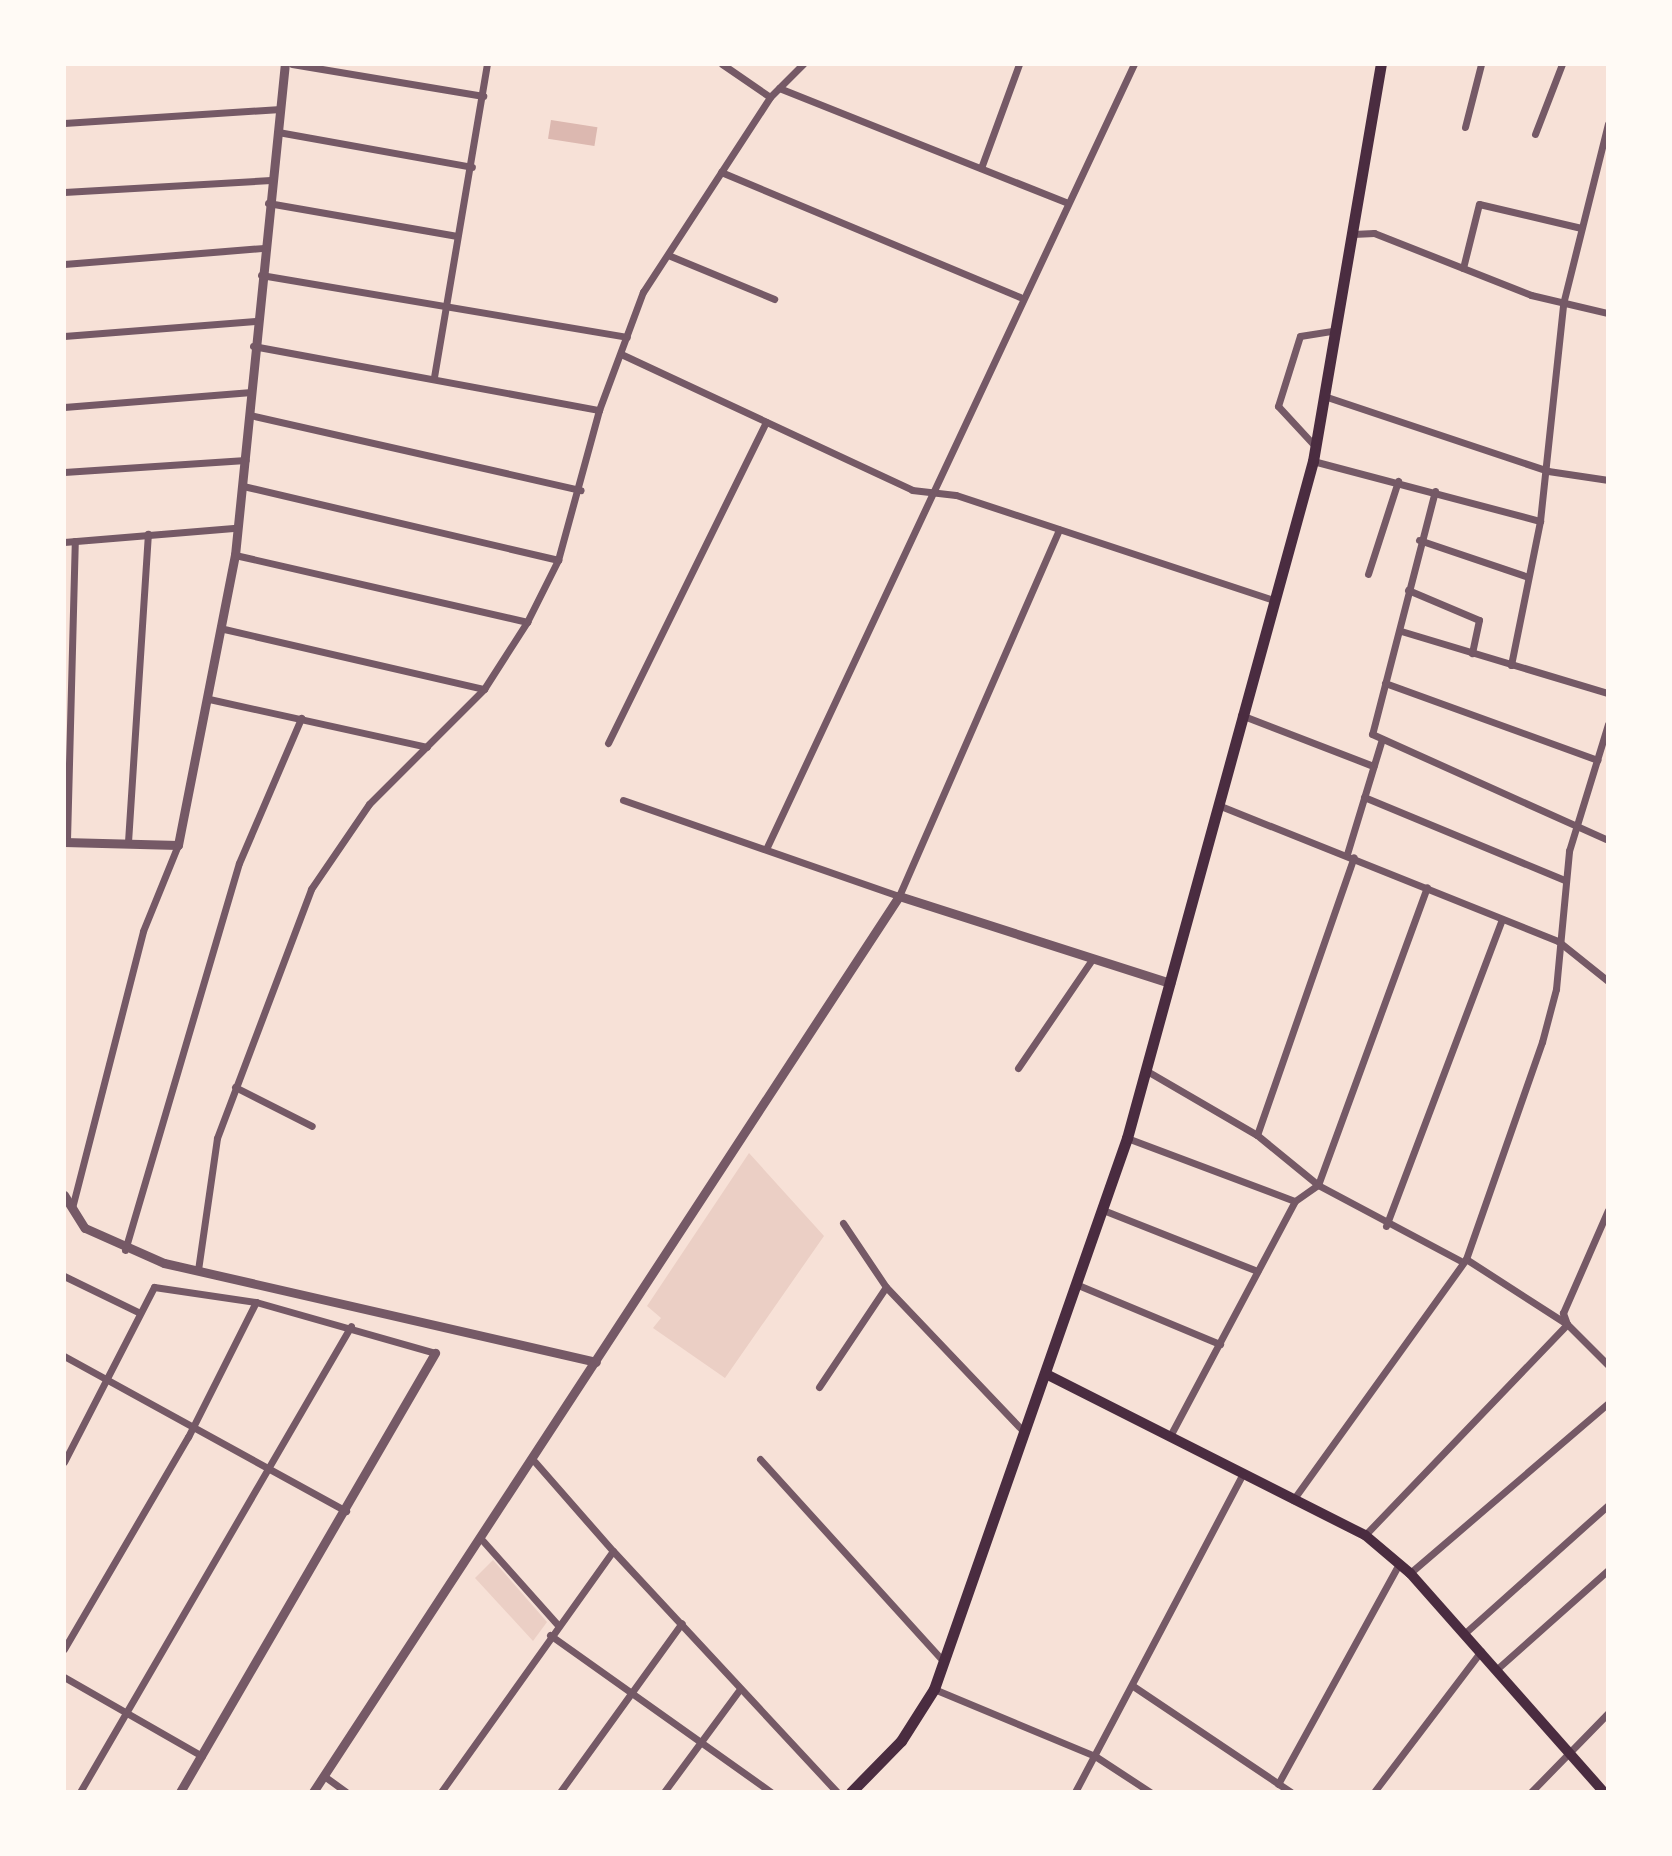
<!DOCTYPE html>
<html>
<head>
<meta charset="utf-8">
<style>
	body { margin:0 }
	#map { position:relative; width:1672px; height:1856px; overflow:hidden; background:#f7e1d7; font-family:Inter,sans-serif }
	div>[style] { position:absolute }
	.green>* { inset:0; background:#ebcfc5 }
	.water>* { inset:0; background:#dcb8b0; transform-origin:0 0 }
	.minor>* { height:7px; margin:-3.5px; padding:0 3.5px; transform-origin:3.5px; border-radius:3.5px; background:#755966 }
	.tertiary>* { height:9px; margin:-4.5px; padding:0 4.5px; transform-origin:4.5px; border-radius:4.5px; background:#755966 }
	.secondary>* { height:10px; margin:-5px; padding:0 5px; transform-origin:5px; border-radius:5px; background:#4a2c40 }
	.primary>* { height:11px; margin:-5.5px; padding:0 5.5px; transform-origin:5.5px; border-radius:5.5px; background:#4a2c40 }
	span { translate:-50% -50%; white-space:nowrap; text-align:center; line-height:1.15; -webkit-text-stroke:8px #fffaf5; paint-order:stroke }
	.frame { position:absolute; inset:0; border:66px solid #fffaf5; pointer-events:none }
</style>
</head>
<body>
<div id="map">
	<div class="green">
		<div style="clip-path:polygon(749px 1153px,824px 1236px,725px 1378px,653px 1328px,661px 1318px,647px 1306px)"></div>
		<div style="clip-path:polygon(493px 1560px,547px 1622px,533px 1641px,475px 1578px)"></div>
	</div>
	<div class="water">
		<div style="left:551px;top:120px;width:47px;height:19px;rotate:9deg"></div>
	</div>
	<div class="minor">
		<div style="left:292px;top:64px;width:194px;rotate:9.5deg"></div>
		<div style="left:722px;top:64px;width:58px;rotate:34.5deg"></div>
		<div style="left:779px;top:88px;width:309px;rotate:21.7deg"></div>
		<div style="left:64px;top:123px;width:217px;rotate:-3.7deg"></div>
		<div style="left:1465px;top:127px;width:65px;rotate:-75.7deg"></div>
		<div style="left:278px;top:132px;width:197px;rotate:10.2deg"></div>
		<div style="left:1535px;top:134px;width:75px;rotate:-68.9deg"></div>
		<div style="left:981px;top:168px;width:111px;rotate:-69.9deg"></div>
		<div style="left:721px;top:172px;width:324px;rotate:22.7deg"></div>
		<div style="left:64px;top:192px;width:207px;rotate:-3.3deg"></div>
		<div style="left:268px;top:203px;width:192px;rotate:9.9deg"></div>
		<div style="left:1353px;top:234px;width:21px;rotate:-3deg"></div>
		<div style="left:1374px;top:233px;width:169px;rotate:21.5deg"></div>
		<div style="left:1531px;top:295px;width:79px;rotate:13.2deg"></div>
		<div style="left:668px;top:255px;width:115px;rotate:22.5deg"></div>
		<div style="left:64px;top:264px;width:201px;rotate:-4.6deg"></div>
		<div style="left:1463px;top:268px;width:66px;rotate:-76deg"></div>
		<div style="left:1479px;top:204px;width:105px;rotate:13.2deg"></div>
		<div style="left:261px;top:275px;width:371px;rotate:9.6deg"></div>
		<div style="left:64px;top:336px;width:192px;rotate:-4.5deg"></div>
		<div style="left:253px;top:346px;width:352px;rotate:10.5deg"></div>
		<div style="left:621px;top:354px;width:321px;rotate:25deg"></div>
		<div style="left:912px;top:490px;width:44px;rotate:6.5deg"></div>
		<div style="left:956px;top:495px;width:332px;rotate:18.3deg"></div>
		<div style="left:434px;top:377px;width:317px;rotate:-80.4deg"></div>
		<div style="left:1327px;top:397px;width:233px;rotate:18.5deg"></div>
		<div style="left:1548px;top:471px;width:61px;rotate:8.5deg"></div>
		<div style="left:64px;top:407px;width:188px;rotate:-4.6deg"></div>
		<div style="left:250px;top:415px;width:339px;rotate:12.8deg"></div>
		<div style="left:1314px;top:445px;width:53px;rotate:-132.7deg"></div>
		<div style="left:1278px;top:406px;width:73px;rotate:-72.6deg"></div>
		<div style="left:1300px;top:336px;width:36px;rotate:-9deg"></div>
		<div style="left:1313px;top:461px;width:235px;rotate:14.8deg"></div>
		<div style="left:64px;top:472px;width:182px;rotate:-3.8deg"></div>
		<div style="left:243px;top:486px;width:324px;rotate:13.2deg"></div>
		<div style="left:1435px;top:491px;width:251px;rotate:104.5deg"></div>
		<div style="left:1372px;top:734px;width:259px;rotate:24.2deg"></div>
		<div style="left:1419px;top:540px;width:115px;rotate:18.7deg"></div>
		<div style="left:64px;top:542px;width:173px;rotate:-4.7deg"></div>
		<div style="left:235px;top:555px;width:300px;rotate:12.9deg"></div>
		<div style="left:1368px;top:574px;width:98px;rotate:-72.1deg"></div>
		<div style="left:1408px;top:590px;width:77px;rotate:22.9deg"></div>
		<div style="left:1479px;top:620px;width:34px;rotate:102deg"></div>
		<div style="left:224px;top:629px;width:267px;rotate:13deg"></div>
		<div style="left:1401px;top:631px;width:216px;rotate:16.7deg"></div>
		<div style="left:1511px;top:665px;width:147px;rotate:-78.6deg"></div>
		<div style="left:1540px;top:521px;width:218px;rotate:-83.9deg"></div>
		<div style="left:1563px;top:304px;width:186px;rotate:-76deg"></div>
		<div style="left:1385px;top:683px;width:226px;rotate:19.9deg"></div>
		<div style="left:209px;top:699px;width:223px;rotate:12.4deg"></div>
		<div style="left:1241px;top:715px;width:142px;rotate:21.1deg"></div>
		<div style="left:608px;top:743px;width:358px;rotate:-63.8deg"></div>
		<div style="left:1364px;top:797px;width:217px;rotate:22.5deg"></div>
		<div style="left:623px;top:800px;width:292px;rotate:19.2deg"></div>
		<div style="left:899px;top:896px;width:400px;rotate:-66.4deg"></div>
		<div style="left:1218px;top:805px;width:366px;rotate:21.8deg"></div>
		<div style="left:1558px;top:941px;width:64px;rotate:38.7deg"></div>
		<div style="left:67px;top:840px;width:299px;rotate:-88.5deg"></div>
		<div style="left:128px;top:842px;width:309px;rotate:-86.3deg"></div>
		<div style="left:767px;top:847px;width:865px;rotate:-64.89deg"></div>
		<div style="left:1347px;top:854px;width:120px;rotate:-73.1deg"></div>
		<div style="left:1018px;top:1068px;width:133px;rotate:-55.7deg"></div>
		<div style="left:1147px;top:1071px;width:127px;rotate:30.2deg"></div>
		<div style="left:1257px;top:1135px;width:79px;rotate:39.3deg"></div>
		<div style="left:1318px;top:1185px;width:164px;rotate:28deg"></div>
		<div style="left:235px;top:1087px;width:86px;rotate:26.9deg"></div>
		<div style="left:1257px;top:1135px;width:294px;rotate:-70.8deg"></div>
		<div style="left:1127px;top:1138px;width:179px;rotate:20.6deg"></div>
		<div style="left:72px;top:1208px;width:286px;rotate:-75.6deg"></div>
		<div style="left:143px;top:931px;width:93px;rotate:-67.9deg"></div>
		<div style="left:1103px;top:1210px;width:166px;rotate:21.6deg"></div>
		<div style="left:843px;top:1223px;width:77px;rotate:56.1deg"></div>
		<div style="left:886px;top:1287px;width:199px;rotate:46.4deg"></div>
		<div style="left:1386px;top:1226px;width:328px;rotate:-69.3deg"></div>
		<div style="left:125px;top:1250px;width:403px;rotate:-73.6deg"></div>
		<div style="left:239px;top:863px;width:158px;rotate:-66.8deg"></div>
		<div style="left:1466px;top:1259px;width:120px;rotate:32.8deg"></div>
		<div style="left:1567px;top:1324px;width:58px;rotate:45deg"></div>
		<div style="left:198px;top:1270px;width:133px;rotate:-81.8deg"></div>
		<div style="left:217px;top:1138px;width:266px;rotate:-69.3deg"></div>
		<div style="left:311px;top:889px;width:103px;rotate:-55.7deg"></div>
		<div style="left:369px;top:804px;width:163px;rotate:-45deg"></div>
		<div style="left:484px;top:689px;width:80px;rotate:-57.3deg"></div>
		<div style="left:527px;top:622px;width:69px;rotate:-63.4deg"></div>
		<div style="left:558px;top:560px;width:156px;rotate:-74.7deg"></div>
		<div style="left:599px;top:410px;width:126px;rotate:-69.6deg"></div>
		<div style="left:643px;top:292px;width:233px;rotate:-56.9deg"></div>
		<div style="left:770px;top:97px;width:47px;rotate:-45deg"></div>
		<div style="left:64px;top:1276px;width:82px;rotate:25.9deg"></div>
		<div style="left:1078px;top:1285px;width:154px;rotate:22.6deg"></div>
		<div style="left:64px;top:1356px;width:322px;rotate:28.8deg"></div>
		<div style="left:819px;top:1387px;width:120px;rotate:-56.2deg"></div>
		<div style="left:1170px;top:1436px;width:266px;rotate:-62deg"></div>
		<div style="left:1295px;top:1201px;width:28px;rotate:-35deg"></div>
		<div style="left:1318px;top:1185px;width:317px;rotate:-69.9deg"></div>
		<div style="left:760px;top:1459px;width:273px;rotate:47.8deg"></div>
		<div style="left:64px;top:1462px;width:197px;rotate:-62.8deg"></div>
		<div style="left:154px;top:1287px;width:103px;rotate:8.4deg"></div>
		<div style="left:256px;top:1302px;width:186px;rotate:15.9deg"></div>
		<div style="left:535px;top:1462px;width:118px;rotate:48.8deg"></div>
		<div style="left:1293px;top:1500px;width:297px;rotate:-54.3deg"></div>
		<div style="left:1466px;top:1259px;width:230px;rotate:-70.7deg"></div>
		<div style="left:1542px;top:1042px;width:55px;rotate:-75.2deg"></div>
		<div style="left:1556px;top:989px;width:139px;rotate:-84.6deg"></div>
		<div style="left:1569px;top:851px;width:133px;rotate:-72.9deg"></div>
		<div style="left:1365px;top:1535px;width:292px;rotate:-46.2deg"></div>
		<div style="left:1567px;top:1324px;width:12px;rotate:-110deg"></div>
		<div style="left:1563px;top:1313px;width:112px;rotate:-66.4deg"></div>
		<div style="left:483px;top:1541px;width:111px;rotate:48.3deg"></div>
		<div style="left:1410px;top:1573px;width:261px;rotate:-40.6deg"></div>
		<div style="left:1465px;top:1633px;width:192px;rotate:-41.8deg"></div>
		<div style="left:550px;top:1635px;width:271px;rotate:35.4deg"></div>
		<div style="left:64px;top:1649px;width:246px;rotate:-59.7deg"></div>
		<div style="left:188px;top:1437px;width:151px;rotate:-63.3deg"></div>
		<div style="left:1497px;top:1669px;width:149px;rotate:-41.7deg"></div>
		<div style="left:64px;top:1677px;width:159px;rotate:29.8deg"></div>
		<div style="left:1133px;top:1686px;width:190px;rotate:33.9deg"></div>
		<div style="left:934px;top:1689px;width:174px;rotate:22.6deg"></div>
		<div style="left:1095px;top:1756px;width:66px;rotate:33.2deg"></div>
		<div style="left:324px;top:1776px;width:27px;rotate:36deg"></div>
		<div style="left:1278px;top:1784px;width:251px;rotate:-61.2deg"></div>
		<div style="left:80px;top:1792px;width:539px;rotate:-59.82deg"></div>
		<div style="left:441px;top:1792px;width:296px;rotate:-54.5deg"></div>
		<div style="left:613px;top:1551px;width:329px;rotate:47.1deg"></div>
		<div style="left:560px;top:1792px;width:208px;rotate:-54.2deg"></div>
		<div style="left:664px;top:1792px;width:128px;rotate:-53.6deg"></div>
		<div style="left:1075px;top:1792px;width:358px;rotate:-62.2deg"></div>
		<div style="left:1374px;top:1792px;width:177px;rotate:-52.8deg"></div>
		<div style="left:1531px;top:1792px;width:110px;rotate:-45.7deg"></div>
	</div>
	<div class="tertiary">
		<div style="left:64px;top:842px;width:114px;rotate:1.5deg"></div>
		<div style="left:178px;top:845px;width:296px;rotate:-78.9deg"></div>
		<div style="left:235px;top:555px;width:494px;rotate:-84.2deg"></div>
		<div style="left:64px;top:1195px;width:39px;rotate:58deg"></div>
		<div style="left:85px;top:1228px;width:86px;rotate:23.9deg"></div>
		<div style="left:164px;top:1263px;width:443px;rotate:12.9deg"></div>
		<div style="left:180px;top:1792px;width:508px;rotate:-59.85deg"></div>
		<div style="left:313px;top:1792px;width:1071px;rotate:-56.81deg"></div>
		<div style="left:899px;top:896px;width:285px;rotate:17.8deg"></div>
	</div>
	<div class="secondary">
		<div style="left:1048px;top:1375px;width:355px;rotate:26.8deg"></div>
		<div style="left:1365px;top:1535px;width:59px;rotate:40.2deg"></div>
		<div style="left:1410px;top:1573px;width:293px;rotate:48.5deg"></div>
	</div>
	<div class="primary">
		<div style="left:851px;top:1792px;width:71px;rotate:-45.6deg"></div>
		<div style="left:901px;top:1741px;width:62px;rotate:-57.6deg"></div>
		<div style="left:934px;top:1689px;width:584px;rotate:-70.7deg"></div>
		<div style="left:1127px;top:1138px;width:702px;rotate:-74.64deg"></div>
		<div style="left:1313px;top:461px;width:403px;rotate:-80.3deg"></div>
	</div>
	<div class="frame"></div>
</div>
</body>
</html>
